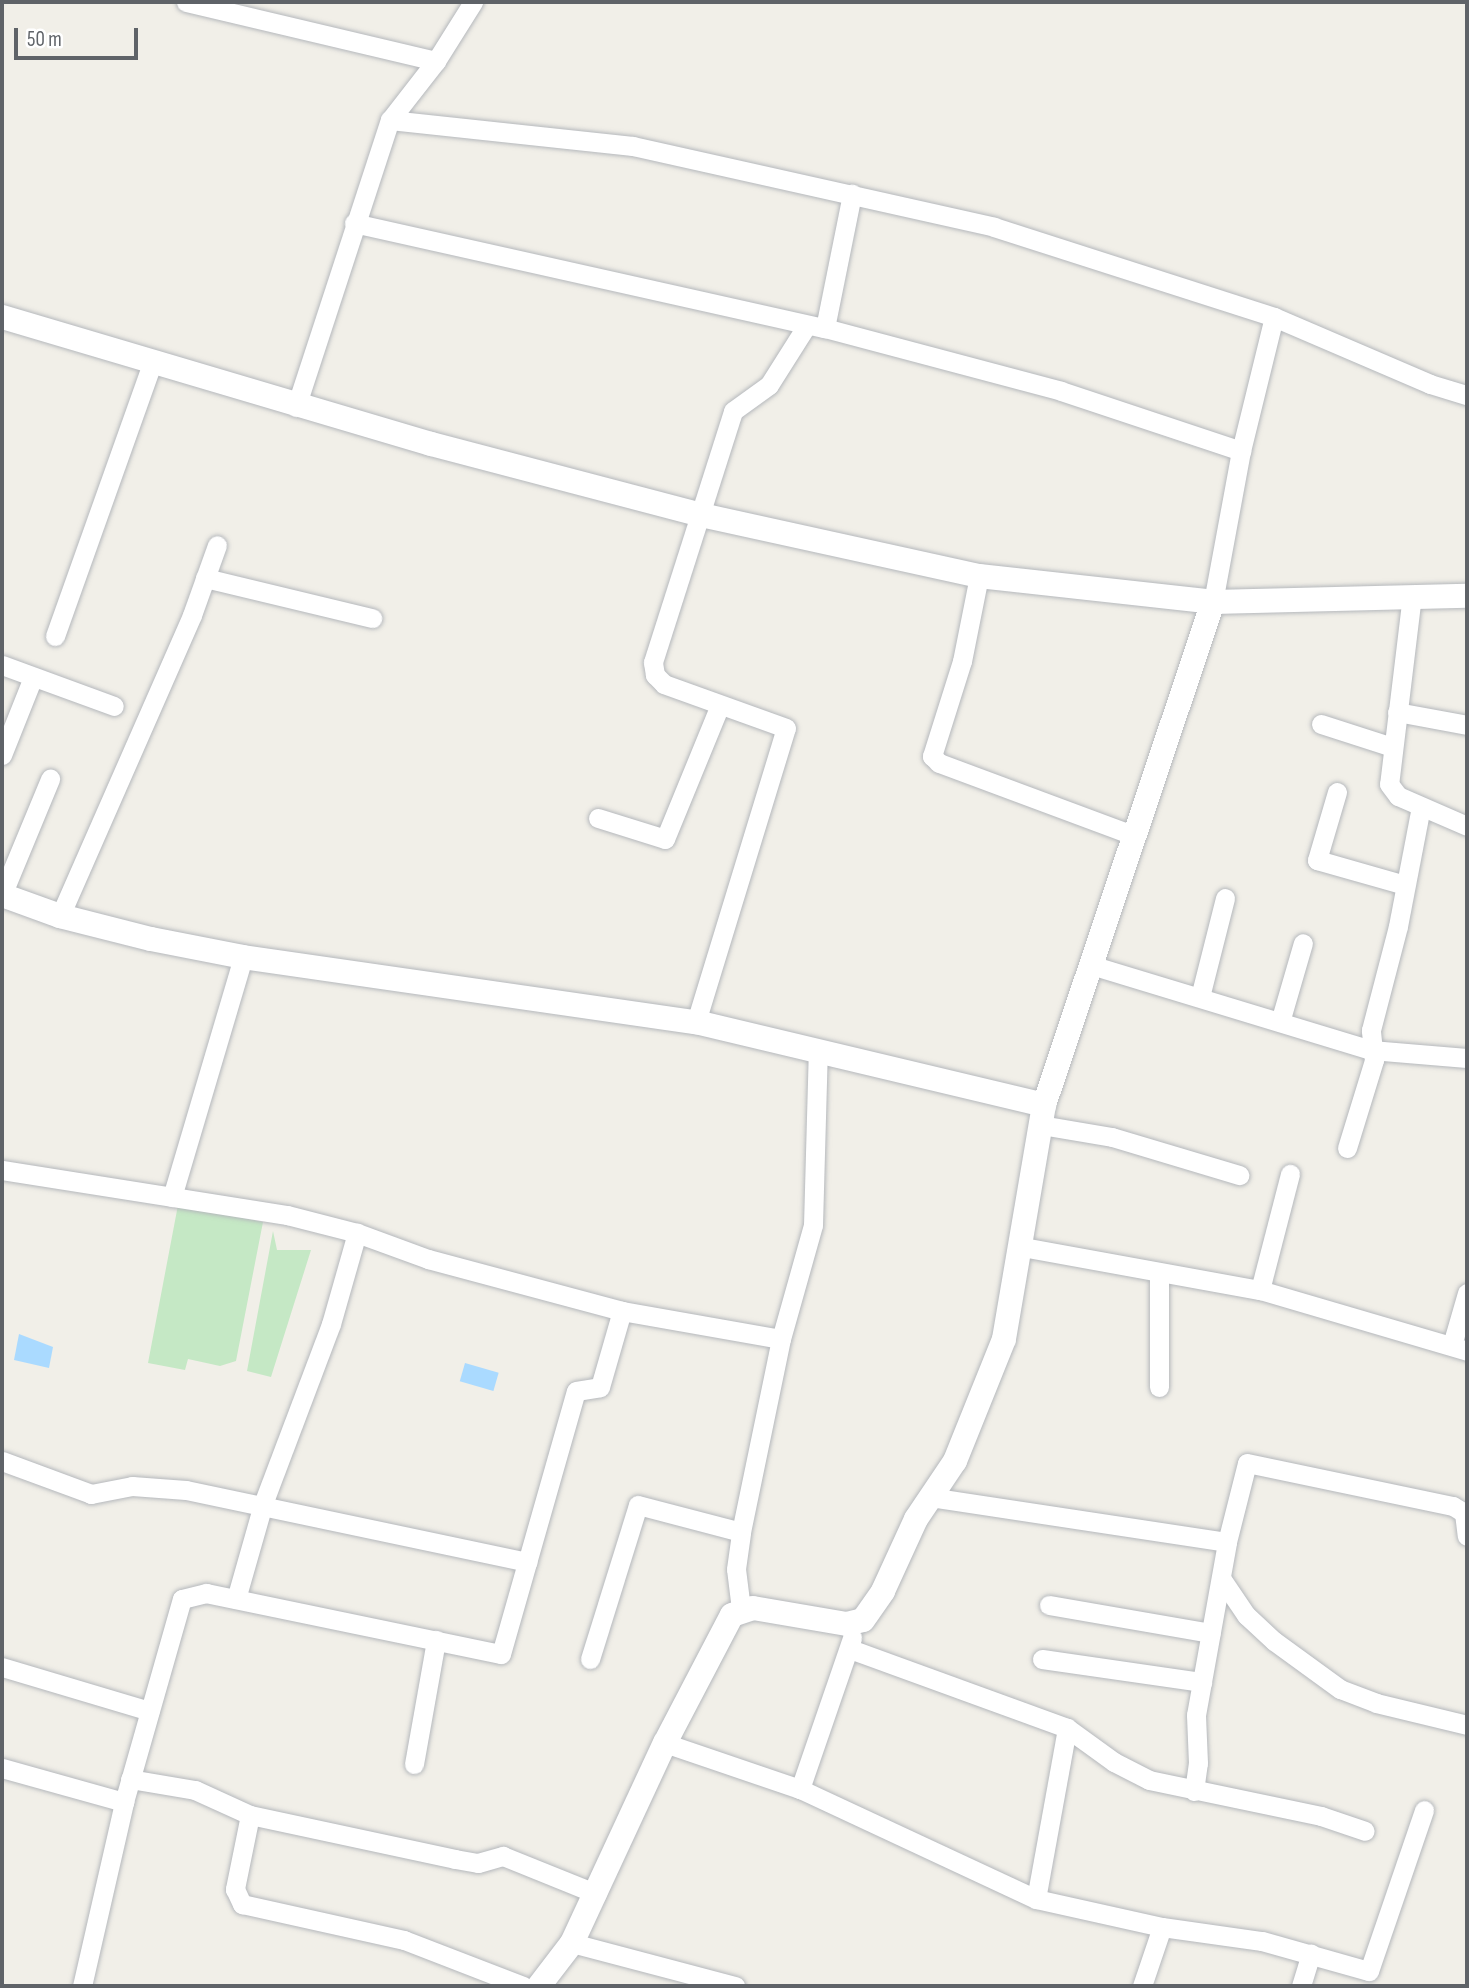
<!DOCTYPE html>
<html>
<head>
<meta charset="utf-8">
<style>
	body { margin:0 }
	#map { position:relative; width:1469px; height:1988px; overflow:hidden; background:#f1efe8; font-family:"Sofia Sans Condensed",sans-serif }
	div>[style] { position:absolute }
	.green>* { inset:0; background:#c5e8c5 }
	.water>* { inset:0; background:#aadaff; transform-origin:0 0 }
	.roads { filter:drop-shadow(0 0 2px #b5b8bc) drop-shadow(0 0 2px #b5b8bc) }
	.minor>* { height:19px; margin:-9.5px; padding:0 9.5px; transform-origin:9.5px; border-radius:9.5px; background:#fff }
	.tertiary>* { height:24px; margin:-12px; padding:0 12px; transform-origin:12px; border-radius:12px; background:#fff }
	span { translate:-50% -50%; white-space:nowrap; text-align:center; line-height:1.15; -webkit-text-stroke:5px #fff; paint-order:stroke }
	.frame { position:absolute; inset:0; border:4px solid #5f6368; pointer-events:none }
	.scale { position:absolute; left:14px; top:28px; width:124px; height:32px; box-sizing:border-box; border:4px solid #5f6368; border-top:0; padding-left:9px; font-size:21px; line-height:24px; white-space:nowrap; color:#5f6368; -webkit-text-stroke:5px #fff; paint-order:stroke }
</style>
</head>
<body>
<div id="map">
	<div class="green">
		<div style="clip-path:polygon(178px 1205px,263px 1222px,236px 1361px,220px 1366px,188px 1359px,185px 1370px,148px 1363px)"></div>
		<div style="clip-path:polygon(273px 1231px,277px 1250px,311px 1250px,271px 1377px,247px 1371px)"></div>
	</div>
	<div class="water">
		<div style="clip-path:polygon(19px 1334px,53px 1347px,49px 1368px,14px 1360px)"></div>
		<div style="left:465px;top:1363px;width:35px;height:19px;rotate:16deg"></div>
	</div>
	<div class="roads">
		<div class="minor">
			<div style="left:186px;top:2px;width:257px;rotate:13.3deg"></div>
			<div style="left:390px;top:120px;width:75px;rotate:-52.1deg"></div>
			<div style="left:436px;top:61px;width:70px;rotate:-57.9deg"></div>
			<div style="left:354px;top:223px;width:483px;rotate:12.6deg"></div>
			<div style="left:825px;top:328px;width:244px;rotate:14.9deg"></div>
			<div style="left:1061px;top:391px;width:190px;rotate:18.4deg"></div>
			<div style="left:825px;top:328px;width:137px;rotate:-78.6deg"></div>
			<div style="left:296px;top:407px;width:302px;rotate:-71.9deg"></div>
			<div style="left:390px;top:120px;width:244px;rotate:6.1deg"></div>
			<div style="left:633px;top:146px;width:370px;rotate:12.6deg"></div>
			<div style="left:994px;top:227px;width:294px;rotate:17.8deg"></div>
			<div style="left:1274px;top:317px;width:170px;rotate:23.2deg"></div>
			<div style="left:1430px;top:384px;width:39px;rotate:17deg"></div>
			<div style="left:979px;top:576px;width:87px;rotate:101.3deg"></div>
			<div style="left:962px;top:661px;width:100px;rotate:107.5deg"></div>
			<div style="left:932px;top:756px;width:10px;rotate:45deg"></div>
			<div style="left:939px;top:763px;width:209px;rotate:20.4deg"></div>
			<div style="left:205px;top:578px;width:172px;rotate:13.5deg"></div>
			<div style="left:1412px;top:595px;width:190px;rotate:96.9deg"></div>
			<div style="left:1389px;top:784px;width:15px;rotate:53deg"></div>
			<div style="left:1398px;top:796px;width:75px;rotate:23.5deg"></div>
			<div style="left:1213px;top:602px;width:154px;rotate:-79.5deg"></div>
			<div style="left:1241px;top:451px;width:138px;rotate:-76.2deg"></div>
			<div style="left:55px;top:636px;width:289px;rotate:-70.4deg"></div>
			<div style="left:2px;top:665px;width:119px;rotate:20.1deg"></div>
			<div style="left:1397px;top:712px;width:71px;rotate:10.5deg"></div>
			<div style="left:1321px;top:724px;width:75px;rotate:17.9deg"></div>
			<div style="left:2px;top:755px;width:84px;rotate:-68.3deg"></div>
			<div style="left:1337px;top:792px;width:71px;rotate:106.4deg"></div>
			<div style="left:1317px;top:860px;width:91px;rotate:15.9deg"></div>
			<div style="left:598px;top:818px;width:70px;rotate:17.4deg"></div>
			<div style="left:665px;top:839px;width:145px;rotate:-67.7deg"></div>
			<div style="left:2px;top:895px;width:126px;rotate:-67.5deg"></div>
			<div style="left:60px;top:916px;width:329px;rotate:-66.3deg"></div>
			<div style="left:192px;top:615px;width:74px;rotate:-70.3deg"></div>
			<div style="left:1091px;top:965px;width:293px;rotate:16.9deg"></div>
			<div style="left:1371px;top:1050px;width:96px;rotate:4.8deg"></div>
			<div style="left:1200px;top:997px;width:102px;rotate:-75.8deg"></div>
			<div style="left:696px;top:1022px;width:307px;rotate:-73deg"></div>
			<div style="left:786px;top:728px;width:130px;rotate:-160.2deg"></div>
			<div style="left:664px;top:684px;width:13px;rotate:-135deg"></div>
			<div style="left:655px;top:675px;width:13px;rotate:-99deg"></div>
			<div style="left:653px;top:662px;width:263px;rotate:-72.3deg"></div>
			<div style="left:733px;top:411px;width:44px;rotate:-35.8deg"></div>
			<div style="left:769px;top:385px;width:71px;rotate:-57.7deg"></div>
			<div style="left:1280px;top:1022px;width:82px;rotate:-73.8deg"></div>
			<div style="left:1041px;top:1125px;width:72px;rotate:9.6deg"></div>
			<div style="left:1112px;top:1137px;width:133px;rotate:16.7deg"></div>
			<div style="left:1347px;top:1148px;width:92px;rotate:-72.9deg"></div>
			<div style="left:1374px;top:1060px;width:30px;rotate:-96deg"></div>
			<div style="left:1371px;top:1030px;width:107px;rotate:-75.4deg"></div>
			<div style="left:1398px;top:926px;width:121px;rotate:-79.1deg"></div>
			<div style="left:2px;top:1170px;width:289px;rotate:9deg"></div>
			<div style="left:287px;top:1215px;width:72px;rotate:14.4deg"></div>
			<div style="left:357px;top:1233px;width:76px;rotate:20.1deg"></div>
			<div style="left:428px;top:1259px;width:201px;rotate:15deg"></div>
			<div style="left:622px;top:1311px;width:161px;rotate:10deg"></div>
			<div style="left:172px;top:1197px;width:250px;rotate:-73.5deg"></div>
			<div style="left:1023px;top:1247px;width:241px;rotate:10.3deg"></div>
			<div style="left:1260px;top:1290px;width:216px;rotate:16.4deg"></div>
			<div style="left:1159px;top:1275px;width:112px;rotate:90deg"></div>
			<div style="left:1260px;top:1290px;width:120px;rotate:-75.5deg"></div>
			<div style="left:1452px;top:1345px;width:54px;rotate:-73.9deg"></div>
			<div style="left:2px;top:1461px;width:95px;rotate:20.3deg"></div>
			<div style="left:91px;top:1494px;width:42px;rotate:-11deg"></div>
			<div style="left:132px;top:1486px;width:54px;rotate:4.2deg"></div>
			<div style="left:186px;top:1490px;width:349px;rotate:11.9deg"></div>
			<div style="left:930px;top:1497px;width:300px;rotate:8.6deg"></div>
			<div style="left:1221px;top:1578px;width:45px;rotate:56deg"></div>
			<div style="left:1246px;top:1615px;width:38px;rotate:43deg"></div>
			<div style="left:1274px;top:1641px;width:82px;rotate:36deg"></div>
			<div style="left:1340px;top:1689px;width:39px;rotate:21deg"></div>
			<div style="left:1376px;top:1703px;width:94px;rotate:13.6deg"></div>
			<div style="left:236px;top:1599px;width:99px;rotate:-74.1deg"></div>
			<div style="left:263px;top:1504px;width:192px;rotate:-69.3deg"></div>
			<div style="left:331px;top:1324px;width:95px;rotate:-74.1deg"></div>
			<div style="left:1049px;top:1605px;width:164px;rotate:9.8deg"></div>
			<div style="left:741px;top:1609px;width:40px;rotate:-97.1deg"></div>
			<div style="left:736px;top:1569px;width:37px;rotate:-82deg"></div>
			<div style="left:741px;top:1532px;width:197px;rotate:-78.3deg"></div>
			<div style="left:781px;top:1339px;width:118px;rotate:-74.3deg"></div>
			<div style="left:813px;top:1225px;width:175px;rotate:-88.4deg"></div>
			<div style="left:850px;top:1649px;width:231px;rotate:20deg"></div>
			<div style="left:1067px;top:1728px;width:58px;rotate:35.9deg"></div>
			<div style="left:1114px;top:1762px;width:39px;rotate:27deg"></div>
			<div style="left:1149px;top:1780px;width:176px;rotate:11.8deg"></div>
			<div style="left:1321px;top:1816px;width:46px;rotate:18.8deg"></div>
			<div style="left:590px;top:1659px;width:161px;rotate:-72.7deg"></div>
			<div style="left:638px;top:1505px;width:106px;rotate:14.7deg"></div>
			<div style="left:1042px;top:1659px;width:162px;rotate:8.2deg"></div>
			<div style="left:2px;top:1667px;width:154px;rotate:16.6deg"></div>
			<div style="left:665px;top:1743px;width:143px;rotate:18.8deg"></div>
			<div style="left:800px;top:1789px;width:260px;rotate:25deg"></div>
			<div style="left:1036px;top:1899px;width:129px;rotate:12.5deg"></div>
			<div style="left:1162px;top:1927px;width:101px;rotate:8deg"></div>
			<div style="left:1262px;top:1941px;width:111px;rotate:15.7deg"></div>
			<div style="left:1369px;top:1971px;width:170px;rotate:-71.1deg"></div>
			<div style="left:414px;top:1764px;width:126px;rotate:-79.9deg"></div>
			<div style="left:2px;top:1768px;width:127px;rotate:15.6deg"></div>
			<div style="left:130px;top:1779px;width:66px;rotate:9.6deg"></div>
			<div style="left:195px;top:1790px;width:60px;rotate:24.4deg"></div>
			<div style="left:250px;top:1815px;width:210px;rotate:12.1deg"></div>
			<div style="left:455px;top:1859px;width:23px;rotate:10deg"></div>
			<div style="left:478px;top:1863px;width:26px;rotate:-16deg"></div>
			<div style="left:503px;top:1856px;width:101px;rotate:22deg"></div>
			<div style="left:800px;top:1789px;width:160px;rotate:-71deg"></div>
			<div style="left:1194px;top:1791px;width:28px;rotate:-82deg"></div>
			<div style="left:1198px;top:1763px;width:48px;rotate:-92.4deg"></div>
			<div style="left:1196px;top:1715px;width:176px;rotate:-79.8deg"></div>
			<div style="left:1227px;top:1542px;width:81px;rotate:-75.8deg"></div>
			<div style="left:1247px;top:1463px;width:210px;rotate:11.8deg"></div>
			<div style="left:1453px;top:1506px;width:13px;rotate:32deg"></div>
			<div style="left:1464px;top:1513px;width:23px;rotate:83deg"></div>
			<div style="left:250px;top:1815px;width:76px;rotate:101.5deg"></div>
			<div style="left:235px;top:1889px;width:17px;rotate:65deg"></div>
			<div style="left:242px;top:1904px;width:166px;rotate:12.5deg"></div>
			<div style="left:404px;top:1940px;width:128px;rotate:21.1deg"></div>
			<div style="left:1036px;top:1899px;width:174px;rotate:-79.7deg"></div>
			<div style="left:572px;top:1943px;width:169px;rotate:14.8deg"></div>
			<div style="left:82px;top:1986px;width:189px;rotate:-77.1deg"></div>
			<div style="left:124px;top:1802px;width:211px;rotate:-74.1deg"></div>
			<div style="left:182px;top:1599px;width:25px;rotate:-14deg"></div>
			<div style="left:206px;top:1593px;width:301px;rotate:11.7deg"></div>
			<div style="left:501px;top:1654px;width:273px;rotate:-74.1deg"></div>
			<div style="left:576px;top:1391px;width:24px;rotate:-9deg"></div>
			<div style="left:600px;top:1387px;width:79px;rotate:-73.9deg"></div>
			<div style="left:1142px;top:1986px;width:62px;rotate:-71.3deg"></div>
			<div style="left:1301px;top:1986px;width:34px;rotate:-73deg"></div>
		</div>
		<div class="tertiary">
			<div style="left:2px;top:317px;width:447px;rotate:16.5deg"></div>
			<div style="left:431px;top:444px;width:275px;rotate:14.7deg"></div>
			<div style="left:697px;top:514px;width:289px;rotate:12.4deg"></div>
			<div style="left:979px;top:576px;width:235px;rotate:6.3deg"></div>
			<div style="left:1213px;top:602px;width:254px;rotate:-1.4deg"></div>
			<div style="left:2px;top:895px;width:62px;rotate:19.9deg"></div>
			<div style="left:60px;top:916px;width:94px;rotate:14.2deg"></div>
			<div style="left:151px;top:939px;width:94px;rotate:11.1deg"></div>
			<div style="left:243px;top:957px;width:458px;rotate:8.2deg"></div>
			<div style="left:696px;top:1022px;width:358px;rotate:13.4deg"></div>
			<div style="left:539px;top:1986px;width:54px;rotate:-52.5deg"></div>
			<div style="left:572px;top:1943px;width:221px;rotate:-65.1deg"></div>
			<div style="left:665px;top:1743px;width:144px;rotate:-62.4deg"></div>
			<div style="left:732px;top:1615px;width:22px;rotate:-18deg"></div>
			<div style="left:753px;top:1608px;width:95px;rotate:9.7deg"></div>
			<div style="left:847px;top:1624px;width:16px;rotate:-14deg"></div>
			<div style="left:863px;top:1620px;width:35px;rotate:-55deg"></div>
			<div style="left:883px;top:1591px;width:79px;rotate:-65.4deg"></div>
			<div style="left:916px;top:1519px;width:70px;rotate:-56.1deg"></div>
			<div style="left:955px;top:1461px;width:131px;rotate:-68.1deg"></div>
			<div style="left:1004px;top:1339px;width:237px;rotate:-80.3deg"></div>
			<div style="left:1044px;top:1105px;width:531px;rotate:-71.43deg"></div>
		</div>
	</div>
	<div class="frame"></div>
	<div class="scale">50 m</div>
</div>
</body>
</html>
